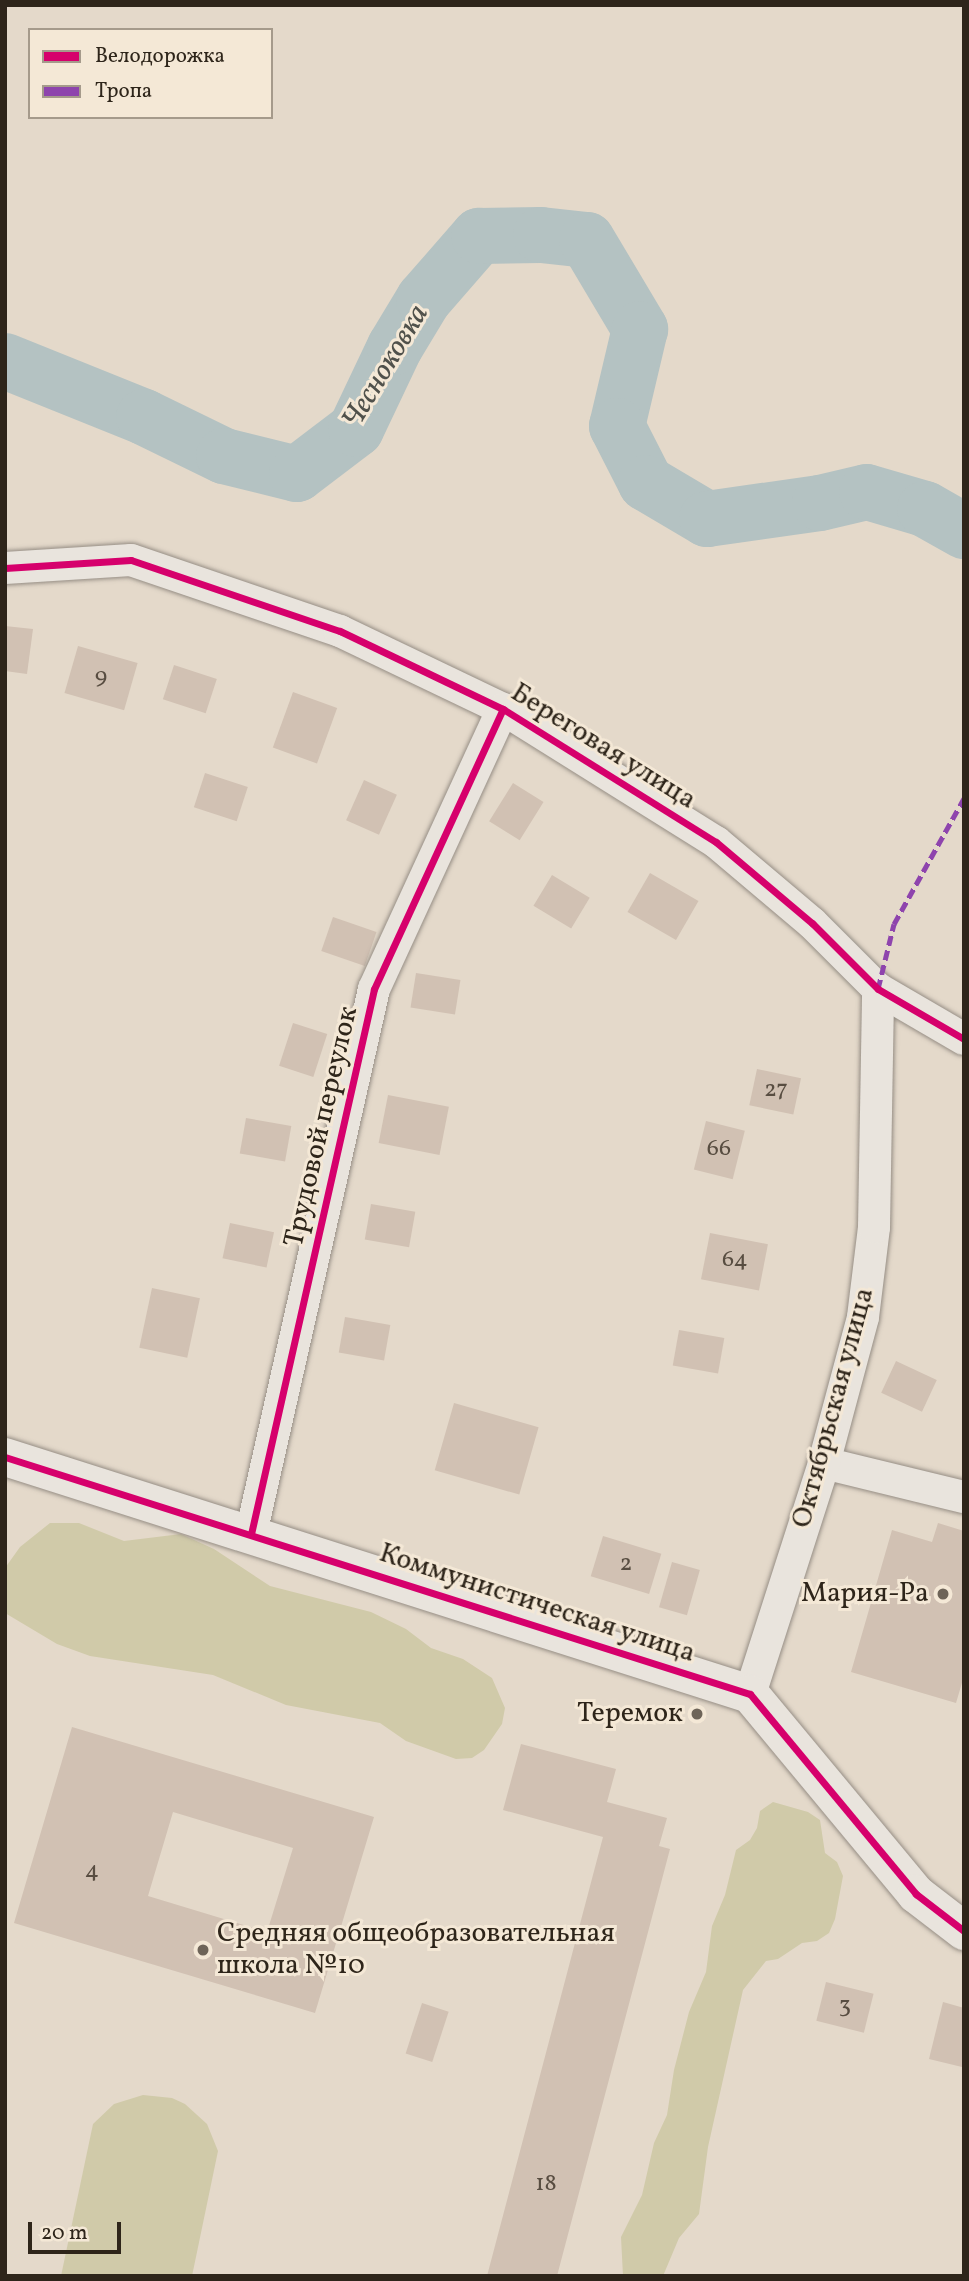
<!DOCTYPE html>
<html>
<head>
<meta charset="utf-8">
<style>
	body { margin:0 }
	#map { position:relative; width:969px; height:2281px; overflow:hidden; background:#e4d9ca; font-family:Vollkorn,serif }
	div>[style] { position:absolute }
	.green>* { inset:0; background:#d0caa9 }
	.river>* { height:56px; margin:-28px; padding:0 28px; transform-origin:28px; border-radius:28px; background:#b4c2c2 }
	.building>* { inset:0; background:#d1c1b3; transform-origin:0 0 }
	.roads { filter:drop-shadow(0 0 2px #968e85) drop-shadow(0 0 2px #968e85) }
	.street>* { height:32px; margin:-16px; padding:0 16px; transform-origin:16px; border-radius:16px; background:#e9e4dd }
	.secondary>* { height:38px; margin:-19px; padding:0 19px; transform-origin:19px; border-radius:19px; background:#e9e4dd }
	.quiet>* { height:5px; margin-top:-2.5px; transform-origin:0; background:repeating-linear-gradient(90deg,#8e44ad 0 10px,transparent 0 15px) }
	.cycleway>* { height:7px; margin:-3.5px; padding:0 3.5px; transform-origin:3.5px; border-radius:3.5px; background:#d6006c }
	.dots>* { width:19px; height:19px; translate:-50% -50%; box-sizing:border-box; border:4px solid #f4e8d6; border-radius:50% }
	span { translate:-50% -50%; white-space:nowrap; text-align:center; line-height:1.15; -webkit-text-stroke:6px #f4e8d6; paint-order:stroke }
	.number-label { font-size:24px; color:#584d41 }
	.number-label span { -webkit-text-stroke-width:0 }
	.street-label { font-size:28px; color:#2e251a }
	.poi-label { font-size:28px; color:#2e251a }
	.right { translate:-100% -50%; text-align:right }
	.left { translate:0 -50%; text-align:left }
	.water-label { font-size:30px; color:#50514b; font-style:italic }
	.frame { position:absolute; inset:0; border:7px solid #2e251a; pointer-events:none }
	.legend { position:absolute; left:28px; top:28px; width:245px; height:91px; box-sizing:border-box; background:#f4e8d6; border:2px solid #a59a8b; margin:0; padding:9px 12px; list-style:none; font-size:21px; color:#2e251a }
	.legend li { display:flex; align-items:center; gap:14px; height:35px }
	.legend b { width:35px; border:2px solid #a59a8b }
	.scale { position:absolute; left:28px; top:2222px; width:93px; height:32px; box-sizing:border-box; border:4px solid #2e251a; border-top:0; padding-left:9px; font-size:21px; line-height:24px; white-space:nowrap; color:#2e251a; -webkit-text-stroke:5px #f4e8d6; paint-order:stroke }
</style>
</head>
<body>
<div id="map">
	<div class="green">
		<div style="clip-path:polygon(50px 1523px,79px 1523px,124px 1541px,181px 1534px,214px 1549px,270px 1586px,371px 1612px,406px 1629px,431px 1648px,463px 1659px,492px 1678px,505px 1708px,502px 1724px,484px 1750px,472px 1758px,456px 1759px,406px 1741px,380px 1723px,286px 1705px,213px 1675px,90px 1656px,57px 1644px,5px 1613px,5px 1568px,20px 1547px)"></div>
		<div style="clip-path:polygon(773px 1802px,808px 1812px,820px 1820px,825px 1853px,837px 1862px,843px 1876px,835px 1919px,829px 1933px,817px 1941px,802px 1943px,778px 1959px,766px 1961px,743px 1990px,708px 2147px,699px 2214px,679px 2238px,663px 2276px,623px 2276px,621px 2237px,642px 2195px,654px 2143px,667px 2115px,674px 2070px,689px 2012px,706px 1972px,712px 1926px,725px 1895px,736px 1850px,750px 1840px,757px 1828px,760px 1811px)"></div>
		<div style="clip-path:polygon(143px 2095px,172px 2098px,185px 2104px,207px 2124px,218px 2151px,192px 2276px,61px 2276px,93px 2124px,114px 2104px)"></div>
	</div>
	<div class="river">
		<div style="left:5px;top:361px;width:150px;rotate:21.9deg"></div>
		<div style="left:144px;top:417px;width:89px;rotate:26deg"></div>
		<div style="left:224px;top:456px;width:75px;rotate:13.9deg"></div>
		<div style="left:297px;top:474px;width:74px;rotate:-37.3deg"></div>
		<div style="left:356px;top:429px;width:91px;rotate:-64.6deg"></div>
		<div style="left:395px;top:347px;width:56px;rotate:-58.9deg"></div>
		<div style="left:424px;top:299px;width:84px;rotate:-48.9deg"></div>
		<div style="left:479px;top:236px;width:62px;rotate:-0.9deg"></div>
		<div style="left:541px;top:235px;width:46px;rotate:6.2deg"></div>
		<div style="left:587px;top:240px;width:104px;rotate:59.2deg"></div>
		<div style="left:640px;top:329px;width:100px;rotate:103.3deg"></div>
		<div style="left:617px;top:426px;width:64px;rotate:63deg"></div>
		<div style="left:646px;top:483px;width:71px;rotate:30.5deg"></div>
		<div style="left:707px;top:519px;width:114px;rotate:-8.1deg"></div>
		<div style="left:820px;top:503px;width:48px;rotate:-13.2deg"></div>
		<div style="left:867px;top:492px;width:60px;rotate:16.3deg"></div>
		<div style="left:925px;top:509px;width:45px;rotate:29.4deg"></div>
	</div>
	<div class="building">
		<div style="clip-path:polygon(5px 626px,33px 629px,27px 674px,5px 671px)"></div>
		<div style="left:78px;top:646px;width:62px;height:49px;rotate:16deg"></div>
		<div style="left:174px;top:665px;width:45px;height:36px;rotate:18deg"></div>
		<div style="left:293px;top:692px;width:47px;height:59px;rotate:20deg"></div>
		<div style="left:205px;top:773px;width:45px;height:36px;rotate:18deg"></div>
		<div style="left:364px;top:780px;width:36px;height:44px;rotate:24deg"></div>
		<div style="left:513px;top:783px;width:36px;height:45px;rotate:32deg"></div>
		<div style="left:650px;top:873px;width:56px;height:45px;rotate:30deg"></div>
		<div style="left:552px;top:875px;width:44px;height:36px;rotate:31deg"></div>
		<div style="left:333px;top:917px;width:46px;height:36px;rotate:19deg"></div>
		<div style="left:416px;top:973px;width:45px;height:35px;rotate:9deg"></div>
		<div style="left:293px;top:1023px;width:36px;height:45px;rotate:18deg"></div>
		<div style="left:757px;top:1069px;width:45px;height:37px;rotate:12deg"></div>
		<div style="left:388px;top:1095px;width:62px;height:49px;rotate:11deg"></div>
		<div style="left:246px;top:1118px;width:46px;height:36px;rotate:10deg"></div>
		<div style="left:706px;top:1121px;width:40px;height:50px;rotate:14deg"></div>
		<div style="left:371px;top:1204px;width:45px;height:36px;rotate:10deg"></div>
		<div style="left:230px;top:1223px;width:45px;height:36px;rotate:12deg"></div>
		<div style="left:710px;top:1233px;width:59px;height:47px;rotate:11deg"></div>
		<div style="left:152px;top:1288px;width:49px;height:61px;rotate:12deg"></div>
		<div style="left:345px;top:1317px;width:46px;height:36px;rotate:10deg"></div>
		<div style="left:679px;top:1330px;width:46px;height:36px;rotate:10deg"></div>
		<div style="left:896px;top:1361px;width:45px;height:35px;rotate:25deg"></div>
		<div style="left:454px;top:1403px;width:88px;height:70px;rotate:16deg"></div>
		<div style="clip-path:polygon(938px 1523px,964px 1531px,964px 1676px,956px 1703px,851px 1672px,892px 1530px,932px 1542px)"></div>
		<div style="left:603px;top:1536px;width:61px;height:42px;rotate:17deg"></div>
		<div style="left:672px;top:1562px;width:29px;height:47px;rotate:16deg"></div>
		<div style="clip-path:polygon(evenodd,72px 1727px,374px 1817px,315px 2013px,14px 1923px,72px 1727px,173px 1812px,293px 1848px,267px 1932px,148px 1896px,173px 1812px)"></div>
		<div style="clip-path:polygon(521px 1744px,616px 1769px,607px 1802px,667px 1818px,659px 1846px,670px 1849px,557px 2276px,487px 2276px,603px 1837px,503px 1810px)"></div>
		<div style="left:826px;top:1982px;width:49px;height:40px;rotate:14deg"></div>
		<div style="clip-path:polygon(943px 2002px,964px 2008px,962px 2067px,929px 2059px)"></div>
		<div style="left:422px;top:2003px;width:28px;height:53px;rotate:18deg"></div>
	</div>
	<div class="roads">
		<div class="street">
			<div style="left:5px;top:568px;width:126px;rotate:-3.6deg"></div>
			<div style="left:131px;top:560px;width:221px;rotate:18.8deg"></div>
			<div style="left:340px;top:631px;width:181px;rotate:25.6deg"></div>
			<div style="left:503px;top:709px;width:251px;rotate:32deg"></div>
			<div style="left:716px;top:842px;width:126px;rotate:40.2deg"></div>
			<div style="left:812px;top:923px;width:93px;rotate:45deg"></div>
			<div style="left:878px;top:989px;width:99px;rotate:30.2deg"></div>
			<div style="left:824px;top:1463px;width:144px;rotate:13.7deg"></div>
			<div style="left:251px;top:1534px;width:559px;rotate:-77.28deg"></div>
			<div style="left:374px;top:989px;width:308px;rotate:-65.3deg"></div>
			<div style="left:750px;top:1694px;width:243px;rotate:-72.2deg"></div>
			<div style="left:824px;top:1463px;width:151px;rotate:-75deg"></div>
			<div style="left:863px;top:1317px;width:91px;rotate:-83deg"></div>
			<div style="left:874px;top:1227px;width:238px;rotate:-89deg"></div>
		</div>
		<div class="secondary">
			<div style="left:5px;top:1457px;width:782px;rotate:17.65deg"></div>
			<div style="left:750px;top:1694px;width:260px;rotate:50.3deg"></div>
			<div style="left:916px;top:1894px;width:61px;rotate:37.6deg"></div>
		</div>
	</div>
	<div class="quiet">
		<div style="left:878px;top:989px;width:67px;rotate:-76.2deg"></div>
		<div style="left:894px;top:924px;width:144px;rotate:-60.9deg"></div>
	</div>
	<div class="cycleway">
		<div style="left:5px;top:568px;width:126px;rotate:-3.6deg"></div>
		<div style="left:131px;top:560px;width:221px;rotate:18.8deg"></div>
		<div style="left:340px;top:631px;width:181px;rotate:25.6deg"></div>
		<div style="left:503px;top:709px;width:251px;rotate:32deg"></div>
		<div style="left:716px;top:842px;width:126px;rotate:40.2deg"></div>
		<div style="left:812px;top:923px;width:93px;rotate:45deg"></div>
		<div style="left:878px;top:989px;width:99px;rotate:30.2deg"></div>
		<div style="left:5px;top:1457px;width:782px;rotate:17.65deg"></div>
		<div style="left:750px;top:1694px;width:260px;rotate:50.3deg"></div>
		<div style="left:916px;top:1894px;width:61px;rotate:37.6deg"></div>
		<div style="left:251px;top:1534px;width:559px;rotate:-77.28deg"></div>
		<div style="left:374px;top:989px;width:308px;rotate:-65.3deg"></div>
	</div>
	<div class="dots">
		<div style="left:943px;top:1594px;background:#6e6458"></div>
		<div style="left:697px;top:1714px;background:#6e6458"></div>
		<div style="left:203px;top:1950px;background:#6e6458"></div>
	</div>
	<div class="number-label">
		<span style="left:101px;top:678px">9</span>
		<span style="left:776px;top:1091px">27</span>
		<span style="left:719px;top:1150px">66</span>
		<span style="left:735px;top:1261px">64</span>
		<span style="left:626px;top:1565px">2</span>
		<span style="left:92px;top:1872px">4</span>
		<span style="left:845px;top:2007px">3</span>
		<span style="left:546px;top:2185px">18</span>
	</div>
	<div class="street-label">
		<span style="left:603px;top:747px;rotate:32deg">Береговая улица</span>
		<span style="left:322px;top:1127px;rotate:-77deg">Трудовой переулок</span>
		<span style="left:834px;top:1408px;rotate:-75deg">Октябрьская улица</span>
		<span style="left:537px;top:1604px;rotate:18deg">Коммунистическая улица</span>
	</div>
	<div class="poi-label">
		<span class="right" style="left:929px;top:1594px">Мария-Ра</span>
		<span class="right" style="left:683px;top:1714px">Теремок</span>
		<span class="left" style="left:217px;top:1950px">Средняя общеобразовательная<br>школа №10</span>
	</div>
	<div class="water-label">
		<span style="left:386px;top:367px;rotate:-59deg">Чесноковка</span>
	</div>
	<div class="frame"></div>
	<ul class="legend">
	<li><b style="height:9px;background:#d6006c"></b>Велодорожка</li>
	<li><b style="height:9px;background:#8e44ad"></b>Тропа</li>
	</ul>
	<div class="scale">20 m</div>
</div>
</body>
</html>
